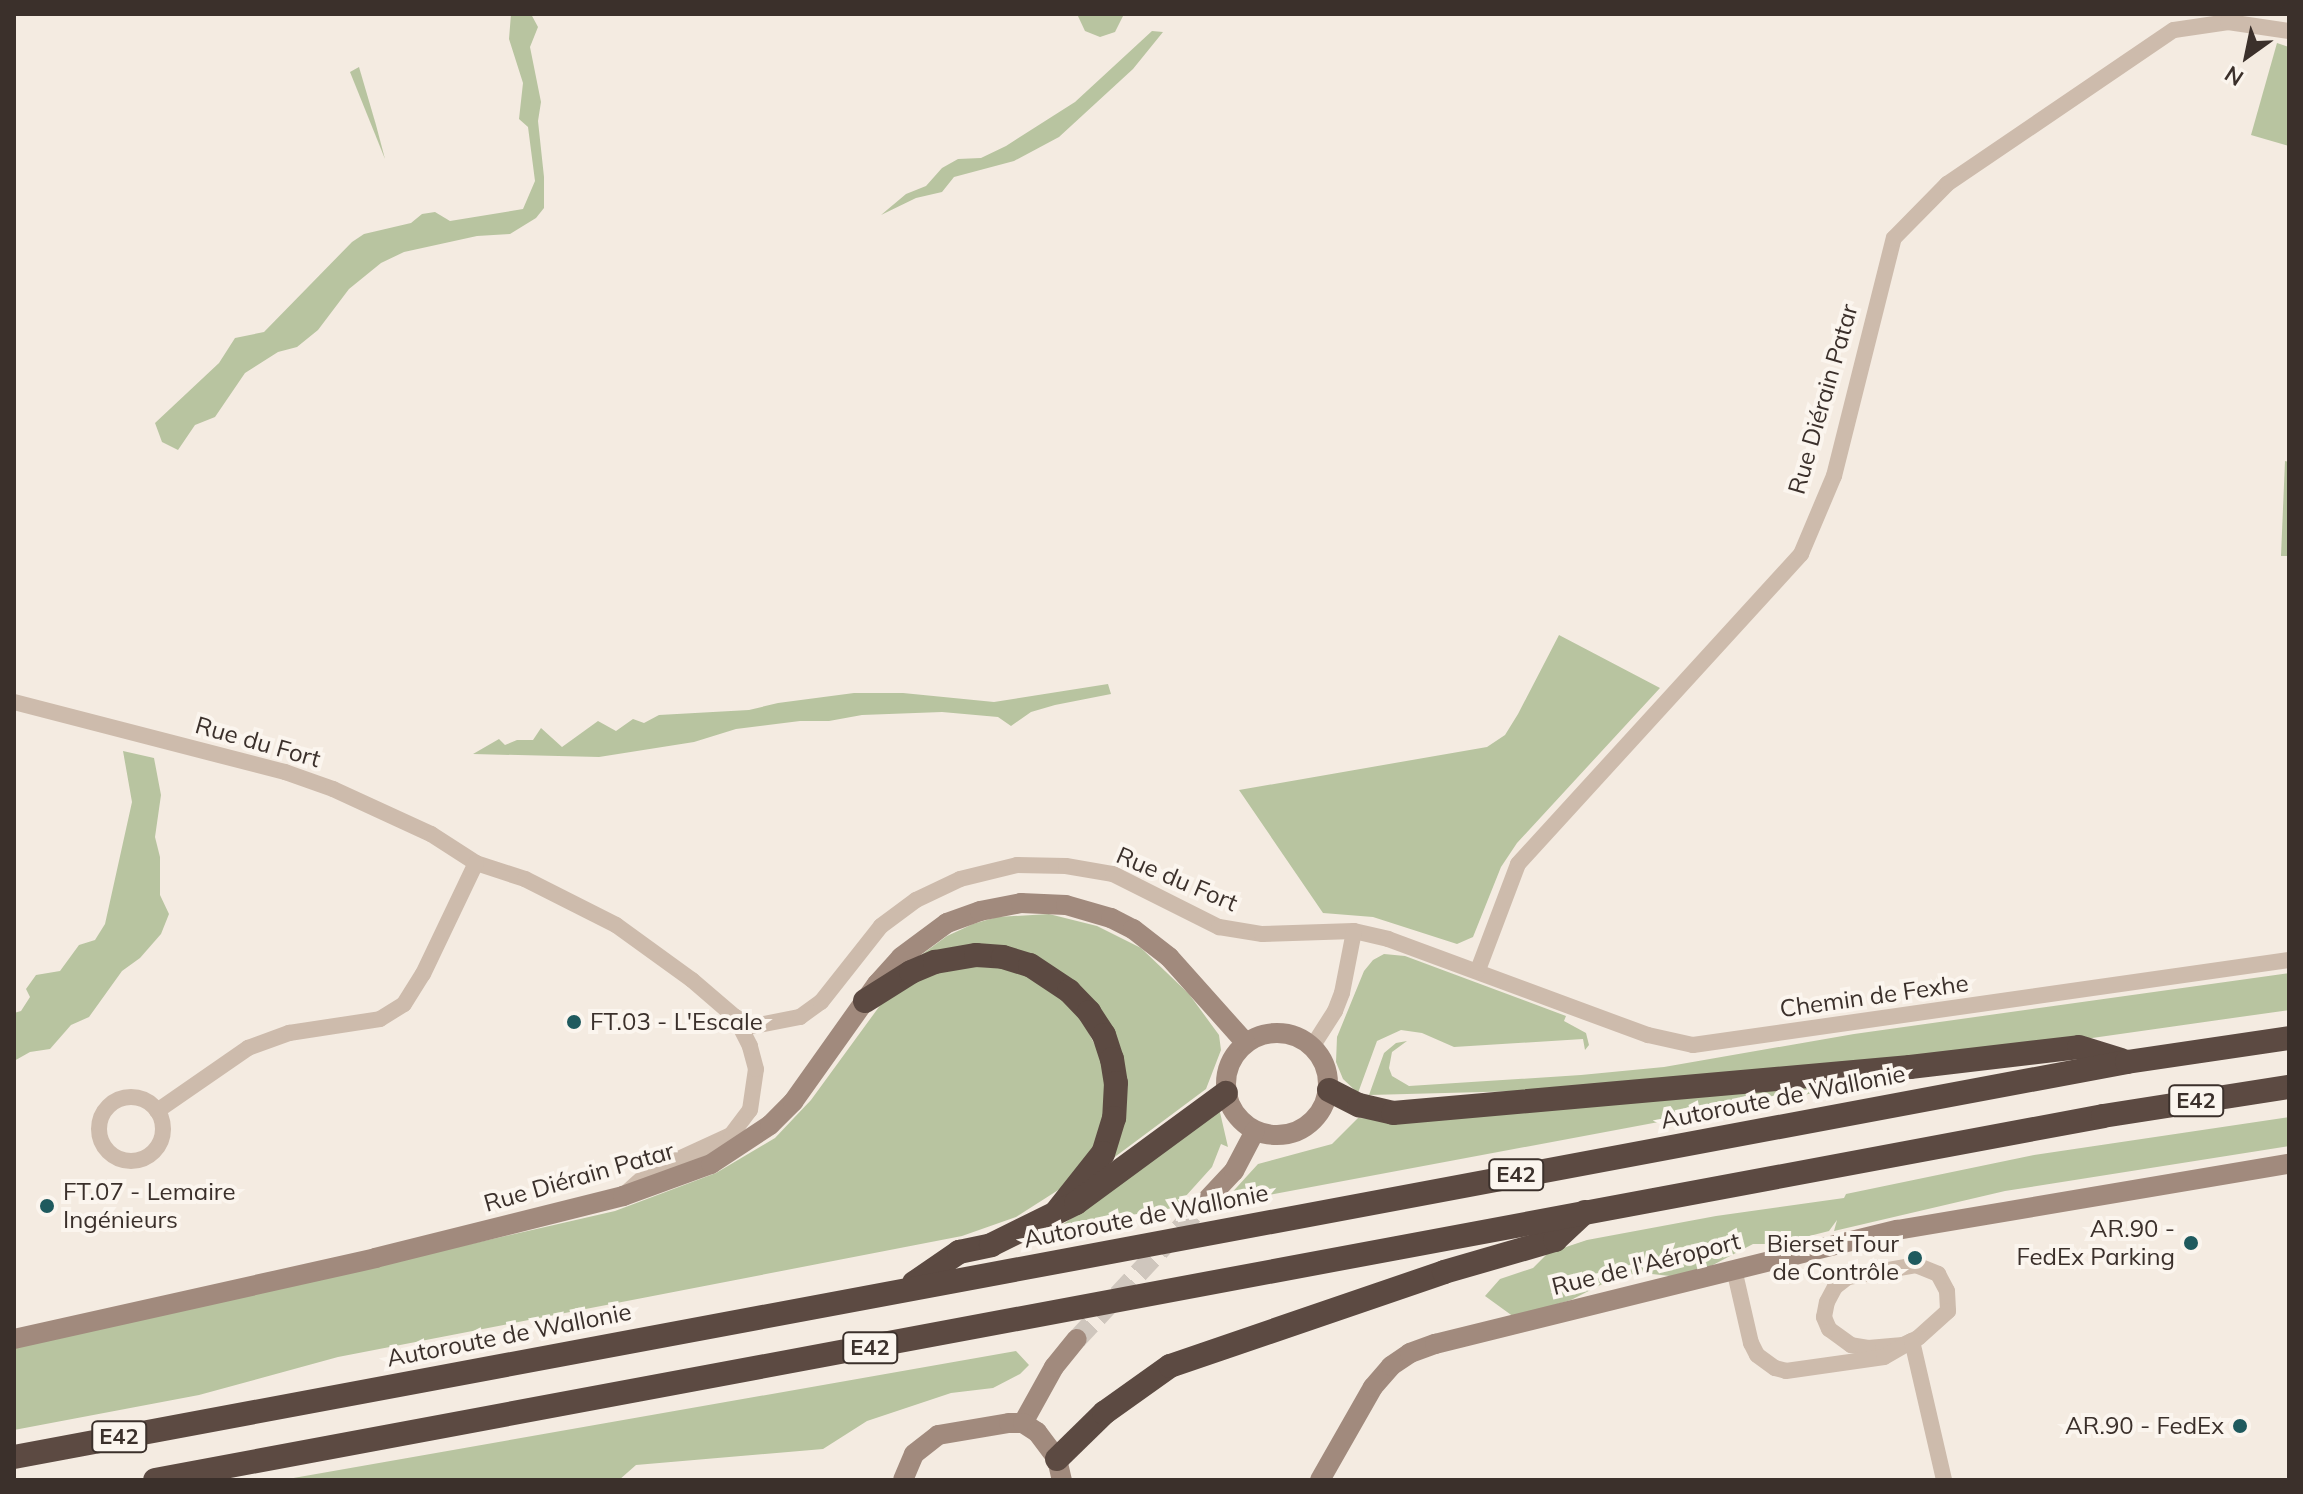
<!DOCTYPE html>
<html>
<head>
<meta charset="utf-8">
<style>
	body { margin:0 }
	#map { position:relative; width:2303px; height:1494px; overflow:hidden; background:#f4ebe1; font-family:Mulish,sans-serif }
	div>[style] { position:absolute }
	.green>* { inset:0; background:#b8c4a0 }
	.secondary-tunnel>* { height:20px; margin-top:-10px; transform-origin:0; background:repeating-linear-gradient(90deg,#cfc6bd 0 20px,transparent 0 30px) }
	.street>* { height:16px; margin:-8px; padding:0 8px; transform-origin:8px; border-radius:8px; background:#cdbbac }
	.street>.ring { margin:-8px; padding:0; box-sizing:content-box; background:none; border:16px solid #cdbbac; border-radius:50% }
	.secondary>* { height:20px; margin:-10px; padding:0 10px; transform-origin:10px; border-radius:10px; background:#a18a7d }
	.secondary>.ring { margin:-10px; padding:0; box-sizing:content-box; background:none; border:20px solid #a18a7d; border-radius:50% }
	.highway>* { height:24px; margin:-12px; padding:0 12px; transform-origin:12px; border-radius:12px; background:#5c4a42 }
	.dots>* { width:22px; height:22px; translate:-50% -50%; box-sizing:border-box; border:4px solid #fbf5ee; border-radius:50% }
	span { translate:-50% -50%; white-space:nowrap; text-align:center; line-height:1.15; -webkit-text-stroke:8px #fbf5ee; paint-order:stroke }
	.shield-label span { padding:2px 6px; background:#fbf5ee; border:2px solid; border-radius:6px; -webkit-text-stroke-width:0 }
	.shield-label { font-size:22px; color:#3b302b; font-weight:700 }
	.street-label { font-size:24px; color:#3b302b }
	.poi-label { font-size:24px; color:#3b302b }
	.left { translate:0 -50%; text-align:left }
	.right { translate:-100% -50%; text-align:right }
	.frame { position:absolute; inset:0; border:16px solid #3b302b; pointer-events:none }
	.north { position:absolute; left:2207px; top:16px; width:80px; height:80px; -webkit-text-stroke:6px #fbf5ee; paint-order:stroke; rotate:213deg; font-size:22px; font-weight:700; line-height:32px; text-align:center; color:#3b302b }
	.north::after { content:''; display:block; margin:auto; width:28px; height:36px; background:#3b302b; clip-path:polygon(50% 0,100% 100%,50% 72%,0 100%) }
</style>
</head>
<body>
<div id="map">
	<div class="green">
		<div style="clip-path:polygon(511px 14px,531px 14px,538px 27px,530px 47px,541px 102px,538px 121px,544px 177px,544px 208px,536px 218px,510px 234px,477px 236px,404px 252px,381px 263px,349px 289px,318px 330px,297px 347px,278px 352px,245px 373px,215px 417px,195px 425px,178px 450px,162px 442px,155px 423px,219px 363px,235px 338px,264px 332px,352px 242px,364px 234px,411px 223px,422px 214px,435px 212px,450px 221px,523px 209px,535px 181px,528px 127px,519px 119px,523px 83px,509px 39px)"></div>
		<div style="clip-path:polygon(1077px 14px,1123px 14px,1123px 16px,1115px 32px,1100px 37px,1085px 31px)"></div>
		<div style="clip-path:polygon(1152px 31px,1163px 32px,1133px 69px,1059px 137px,1014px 161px,954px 177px,942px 192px,916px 198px,881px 215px,906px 194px,926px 186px,942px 168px,958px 159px,981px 158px,1006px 146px,1075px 102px)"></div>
		<div style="clip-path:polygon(2277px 43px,2289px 47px,2289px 146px,2251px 135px)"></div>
		<div style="clip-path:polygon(359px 67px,376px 125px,385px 159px,350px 72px)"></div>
		<div style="clip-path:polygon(2285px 461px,2289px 462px,2289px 556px,2281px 556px)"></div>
		<div style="clip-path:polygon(1559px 635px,1660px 688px,1517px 843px,1501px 867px,1473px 937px,1457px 944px,1373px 917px,1323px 913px,1239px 790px,1487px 747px,1505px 735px,1518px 714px)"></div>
		<div style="clip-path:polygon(1108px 684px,1111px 694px,1055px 705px,1031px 712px,1011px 726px,998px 717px,942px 712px,862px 715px,829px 721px,800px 721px,736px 729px,694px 742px,599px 757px,473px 754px,499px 739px,505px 745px,517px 740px,533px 740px,541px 728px,562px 747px,598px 721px,616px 731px,633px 719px,644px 723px,659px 715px,749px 710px,778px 703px,854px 693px,903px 693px,994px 702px)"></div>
		<div style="clip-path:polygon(123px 751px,154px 758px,161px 795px,155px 837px,160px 857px,160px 895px,169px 914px,161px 934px,140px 958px,122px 971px,89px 1017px,71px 1025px,50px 1049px,30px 1052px,14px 1061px,14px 1013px,21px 1011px,30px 997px,26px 989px,36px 975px,60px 971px,79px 945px,95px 940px,105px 924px,132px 802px)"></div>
		<div style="clip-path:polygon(1049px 914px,1097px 926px,1141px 948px,1189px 994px,1219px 1035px,1221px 1050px,1206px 1089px,1108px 1162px,1125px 1079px,1044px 964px,902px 969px,947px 936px,973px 924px,997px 917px)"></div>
		<div style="clip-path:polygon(1384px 954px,1405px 956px,1566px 1016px,1564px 1021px,1586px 1033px,1589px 1045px,1585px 1050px,1583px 1039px,1454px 1047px,1422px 1033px,1401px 1030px,1377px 1041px,1358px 1093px,1343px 1079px,1336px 1062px,1337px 1037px,1364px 971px,1373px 960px)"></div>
		<div style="clip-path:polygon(950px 966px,1007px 968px,1036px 978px,1078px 1013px,1102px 1058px,1108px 1106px,1093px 1152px,1063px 1187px,1016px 1217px,962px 1236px,338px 1357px,199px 1395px,14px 1430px,14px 1348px,615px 1211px,716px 1173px,775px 1138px,811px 1100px,884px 1000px,899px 988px)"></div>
		<div style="clip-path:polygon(2289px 973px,2289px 1010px,2071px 1041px,1521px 1091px,1369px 1095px,1384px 1053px,1396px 1043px,1407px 1041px,1392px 1052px,1389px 1068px,1392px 1076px,1409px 1086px,1581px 1075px,1664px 1067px,1854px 1034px)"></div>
		<div style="clip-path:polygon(1883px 1080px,1268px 1195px,1266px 1190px,1227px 1198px,1258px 1164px,1332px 1144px,1358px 1118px,1407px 1120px)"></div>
		<div style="clip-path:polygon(1219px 1108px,1228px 1147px,1221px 1144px,1212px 1167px,1175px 1208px,1130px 1215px,1130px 1221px,1046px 1237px)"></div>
		<div style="clip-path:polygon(2289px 1117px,2289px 1146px,2005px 1191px,1834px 1231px,1837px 1220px,1829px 1231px,1778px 1244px,1753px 1244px,1688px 1278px,1643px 1273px,1618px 1276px,1571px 1300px,1514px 1317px,1485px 1296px,1500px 1279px,1533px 1268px,1548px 1253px,1587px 1240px,1716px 1216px,1844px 1198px,1846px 1194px,2034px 1155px)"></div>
		<div style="clip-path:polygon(1016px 1351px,1029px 1365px,1020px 1374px,993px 1388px,951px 1393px,867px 1421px,823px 1449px,636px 1465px,619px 1480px,282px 1480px)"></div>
	</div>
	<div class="secondary-tunnel">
		<div style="left:1077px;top:1339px;width:185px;rotate:-47deg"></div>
	</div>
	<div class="street">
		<div style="left:14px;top:702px;width:280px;rotate:14.5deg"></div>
		<div style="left:285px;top:772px;width:51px;rotate:19.5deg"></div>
		<div style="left:333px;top:789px;width:108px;rotate:24.7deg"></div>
		<div style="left:431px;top:834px;width:54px;rotate:32.8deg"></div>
		<div style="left:476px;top:863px;width:52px;rotate:18.1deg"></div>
		<div style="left:525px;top:879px;width:102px;rotate:26.8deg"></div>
		<div style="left:616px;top:925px;width:94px;rotate:35.9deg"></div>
		<div style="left:692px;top:980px;width:57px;rotate:40.7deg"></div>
		<div style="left:735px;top:1017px;width:21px;rotate:25deg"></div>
		<div style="left:754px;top:1026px;width:47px;rotate:-11.1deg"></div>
		<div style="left:800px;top:1017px;width:26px;rotate:-36deg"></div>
		<div style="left:821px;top:1002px;width:97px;rotate:-51.7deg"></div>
		<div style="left:881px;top:926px;width:44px;rotate:-36.6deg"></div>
		<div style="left:916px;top:900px;width:49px;rotate:-25.5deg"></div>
		<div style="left:960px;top:879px;width:59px;rotate:-13.8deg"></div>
		<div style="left:1017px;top:865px;width:49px;rotate:1.2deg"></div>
		<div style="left:1066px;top:866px;width:48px;rotate:9.7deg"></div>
		<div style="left:1113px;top:874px;width:119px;rotate:26.6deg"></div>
		<div style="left:1219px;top:927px;width:44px;rotate:9.2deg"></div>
		<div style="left:1262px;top:934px;width:92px;rotate:-1.9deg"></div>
		<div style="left:1354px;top:931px;width:35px;rotate:13deg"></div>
		<div style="left:1388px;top:939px;width:277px;rotate:20.3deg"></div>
		<div style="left:1648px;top:1035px;width:46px;rotate:12.5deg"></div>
		<div style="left:1693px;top:1045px;width:602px;rotate:-8.12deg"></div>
		<div style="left:1478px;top:970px;width:113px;rotate:-69.3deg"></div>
		<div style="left:1518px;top:864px;width:420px;rotate:-47.6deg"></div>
		<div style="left:1801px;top:554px;width:85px;rotate:-67.1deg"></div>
		<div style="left:1834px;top:476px;width:245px;rotate:-75.9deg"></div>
		<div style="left:1894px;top:238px;width:76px;rotate:-45.5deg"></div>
		<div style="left:1947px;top:184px;width:274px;rotate:-34.2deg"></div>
		<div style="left:2174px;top:30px;width:55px;rotate:-8.4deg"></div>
		<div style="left:2228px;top:22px;width:62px;rotate:8.4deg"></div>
		<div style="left:1312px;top:1047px;width:43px;rotate:-57.4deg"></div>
		<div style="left:1335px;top:1011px;width:19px;rotate:-69deg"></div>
		<div style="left:1342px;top:993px;width:63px;rotate:-79deg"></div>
		<div class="ring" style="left:99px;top:1097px;width:48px;height:48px"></div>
		<div style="left:157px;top:1111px;width:111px;rotate:-34.7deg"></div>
		<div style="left:248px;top:1048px;width:44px;rotate:-20.1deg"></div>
		<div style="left:289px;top:1033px;width:92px;rotate:-8.7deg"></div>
		<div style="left:380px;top:1019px;width:28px;rotate:-32deg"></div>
		<div style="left:404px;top:1004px;width:36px;rotate:-58deg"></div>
		<div style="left:423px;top:974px;width:123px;rotate:-64.5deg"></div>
		<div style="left:626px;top:1193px;width:30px;rotate:-42deg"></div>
		<div style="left:648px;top:1173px;width:91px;rotate:-24.6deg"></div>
		<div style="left:731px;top:1135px;width:31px;rotate:-53deg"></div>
		<div style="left:750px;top:1110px;width:41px;rotate:-81.7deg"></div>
		<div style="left:756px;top:1069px;width:24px;rotate:-105deg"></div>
		<div style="left:750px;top:1046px;width:33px;rotate:-117deg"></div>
		<div style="left:1916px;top:1265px;width:24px;rotate:22deg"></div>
		<div style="left:1938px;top:1274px;width:19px;rotate:62deg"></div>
		<div style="left:1947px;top:1291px;width:20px;rotate:87deg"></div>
		<div style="left:1948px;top:1311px;width:40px;rotate:138deg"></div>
		<div style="left:1918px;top:1338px;width:17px;rotate:155deg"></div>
		<div style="left:1903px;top:1345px;width:35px;rotate:175deg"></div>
		<div style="left:1868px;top:1348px;width:17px;rotate:-170deg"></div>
		<div style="left:1851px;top:1345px;width:27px;rotate:-144deg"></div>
		<div style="left:1829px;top:1329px;width:13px;rotate:-113deg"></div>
		<div style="left:1824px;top:1317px;width:15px;rotate:-79deg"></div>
		<div style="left:1827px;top:1302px;width:17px;rotate:-62deg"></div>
		<div style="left:1835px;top:1287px;width:16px;rotate:-38deg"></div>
		<div style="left:1848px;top:1277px;width:69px;rotate:-10deg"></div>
		<div style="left:1734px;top:1269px;width:76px;rotate:77.1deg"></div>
		<div style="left:1751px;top:1343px;width:13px;rotate:63deg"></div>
		<div style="left:1757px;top:1355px;width:22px;rotate:36deg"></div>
		<div style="left:1775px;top:1368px;width:11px;rotate:15deg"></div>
		<div style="left:1786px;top:1371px;width:99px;rotate:-8.1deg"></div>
		<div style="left:1884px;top:1357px;width:32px;rotate:-30deg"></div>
		<div style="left:1912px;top:1341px;width:143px;rotate:77deg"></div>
	</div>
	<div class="secondary">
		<div class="ring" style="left:1226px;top:1033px;width:82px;height:82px"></div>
		<div style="left:1203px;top:1204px;width:45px;rotate:-46.8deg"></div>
		<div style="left:1234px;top:1171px;width:45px;rotate:-62.3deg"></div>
		<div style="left:14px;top:1339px;width:370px;rotate:-12.6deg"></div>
		<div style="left:375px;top:1258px;width:256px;rotate:-14deg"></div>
		<div style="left:623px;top:1196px;width:94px;rotate:-20deg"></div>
		<div style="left:711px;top:1164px;width:71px;rotate:-33.5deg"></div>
		<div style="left:770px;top:1125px;width:33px;rotate:-45deg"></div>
		<div style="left:793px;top:1102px;width:145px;rotate:-54.6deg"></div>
		<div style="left:877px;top:984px;width:36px;rotate:-48deg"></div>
		<div style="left:901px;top:957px;width:57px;rotate:-36.5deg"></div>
		<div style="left:947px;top:923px;width:35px;rotate:-20deg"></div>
		<div style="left:980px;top:911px;width:42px;rotate:-11deg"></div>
		<div style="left:1021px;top:903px;width:45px;rotate:2.5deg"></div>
		<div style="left:1066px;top:905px;width:47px;rotate:16.1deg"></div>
		<div style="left:1111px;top:918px;width:25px;rotate:27deg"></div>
		<div style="left:1133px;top:929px;width:46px;rotate:37.9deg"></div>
		<div style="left:1169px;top:957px;width:115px;rotate:48.2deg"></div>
		<div style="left:1023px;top:1423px;width:64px;rotate:-61deg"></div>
		<div style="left:1054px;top:1367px;width:36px;rotate:-51deg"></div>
		<div style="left:903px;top:1480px;width:28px;rotate:-67deg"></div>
		<div style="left:914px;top:1454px;width:31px;rotate:-38deg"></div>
		<div style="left:938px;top:1435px;width:72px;rotate:-9.6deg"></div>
		<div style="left:1009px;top:1423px;width:14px"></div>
		<div style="left:1023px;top:1423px;width:17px;rotate:33deg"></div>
		<div style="left:1037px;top:1432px;width:34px;rotate:53deg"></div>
		<div style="left:1057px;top:1459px;width:22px;rotate:77deg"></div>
		<div style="left:1320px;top:1480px;width:107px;rotate:-60.3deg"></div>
		<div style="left:1373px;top:1387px;width:28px;rotate:-49deg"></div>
		<div style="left:1391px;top:1366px;width:23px;rotate:-34deg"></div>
		<div style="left:1410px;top:1353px;width:27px;rotate:-20deg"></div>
		<div style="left:1435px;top:1344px;width:476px;rotate:-13.9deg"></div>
		<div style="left:1897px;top:1230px;width:398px;rotate:-9.6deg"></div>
	</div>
	<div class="highway">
		<div style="left:865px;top:1001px;width:54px;rotate:-32.2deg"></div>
		<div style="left:911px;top:972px;width:26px;rotate:-23deg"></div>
		<div style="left:935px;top:962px;width:42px;rotate:-9.7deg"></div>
		<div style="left:976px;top:955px;width:27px;rotate:4deg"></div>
		<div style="left:1003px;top:957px;width:28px;rotate:17deg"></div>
		<div style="left:1030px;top:965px;width:47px;rotate:33.7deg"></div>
		<div style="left:1069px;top:991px;width:29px;rotate:46deg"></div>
		<div style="left:1089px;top:1012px;width:27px;rotate:57deg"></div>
		<div style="left:1104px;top:1035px;width:25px;rotate:72deg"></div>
		<div style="left:1112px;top:1059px;width:24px;rotate:81deg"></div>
		<div style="left:1116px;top:1083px;width:35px;rotate:93deg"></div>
		<div style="left:1114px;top:1118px;width:37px;rotate:107deg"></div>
		<div style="left:1103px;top:1153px;width:74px;rotate:128.4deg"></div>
		<div style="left:1329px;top:1090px;width:34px;rotate:27deg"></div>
		<div style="left:1359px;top:1105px;width:35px;rotate:13deg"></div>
		<div style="left:1393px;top:1113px;width:519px;rotate:-5.08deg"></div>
		<div style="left:1910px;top:1067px;width:170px;rotate:-6.7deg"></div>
		<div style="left:2079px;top:1047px;width:44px;rotate:17.2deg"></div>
		<div style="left:914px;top:1283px;width:55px;rotate:-34.6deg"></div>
		<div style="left:959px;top:1252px;width:33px;rotate:-12deg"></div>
		<div style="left:991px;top:1245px;width:95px;rotate:-26.3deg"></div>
		<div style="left:1076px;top:1203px;width:186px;rotate:-36.3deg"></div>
		<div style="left:14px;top:1457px;width:2150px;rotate:-10.59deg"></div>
		<div style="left:2127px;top:1062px;width:164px;rotate:-8.4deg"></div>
		<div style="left:1057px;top:1459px;width:66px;rotate:-44.4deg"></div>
		<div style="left:1104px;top:1413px;width:81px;rotate:-35.5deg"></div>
		<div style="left:1170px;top:1366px;width:290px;rotate:-18.9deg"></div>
		<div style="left:1444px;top:1272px;width:116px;rotate:-16.1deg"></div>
		<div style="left:1555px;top:1240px;width:41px;rotate:-43deg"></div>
		<div style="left:155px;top:1480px;width:1982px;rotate:-10.58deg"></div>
		<div style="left:2103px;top:1116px;width:188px;rotate:-8.9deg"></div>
	</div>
	<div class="dots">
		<div style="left:574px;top:1022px;background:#1f5a5e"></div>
		<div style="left:47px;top:1206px;background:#1f5a5e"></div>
		<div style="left:2191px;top:1243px;background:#1f5a5e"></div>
		<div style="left:1915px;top:1258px;background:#1f5a5e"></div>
		<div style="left:2240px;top:1426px;background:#1f5a5e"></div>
	</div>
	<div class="shield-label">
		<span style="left:2196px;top:1101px">E42</span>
		<span style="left:1516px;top:1175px">E42</span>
		<span style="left:870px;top:1348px">E42</span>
		<span style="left:119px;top:1437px">E42</span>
	</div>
	<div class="street-label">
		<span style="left:1823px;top:399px;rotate:-74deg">Rue Diérain Patar</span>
		<span style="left:258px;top:742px;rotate:16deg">Rue du Fort</span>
		<span style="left:1177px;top:879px;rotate:23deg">Rue du Fort</span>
		<span style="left:1874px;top:996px;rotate:-8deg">Chemin de Fexhe</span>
		<span style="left:1783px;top:1097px;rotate:-11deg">Autoroute de Wallonie</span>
		<span style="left:579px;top:1177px;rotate:-16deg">Rue Diérain Patar</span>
		<span style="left:1146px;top:1216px;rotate:-11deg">Autoroute de Wallonie</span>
		<span style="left:1646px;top:1264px;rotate:-14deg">Rue de l'Aéroport</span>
		<span style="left:509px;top:1335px;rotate:-11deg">Autoroute de Wallonie</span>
	</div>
	<div class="poi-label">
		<span class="left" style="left:590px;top:1022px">FT.03 - L'Escale</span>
		<span class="left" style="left:63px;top:1206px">FT.07 - Lemaire<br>Ingénieurs</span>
		<span class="right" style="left:2175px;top:1243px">AR.90 -<br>FedEx Parking</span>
		<span class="right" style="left:1899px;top:1258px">Bierset Tour<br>de Contrôle</span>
		<span class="right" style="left:2224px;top:1426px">AR.90 - FedEx</span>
	</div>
	<div class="frame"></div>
	<div class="north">N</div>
</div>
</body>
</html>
